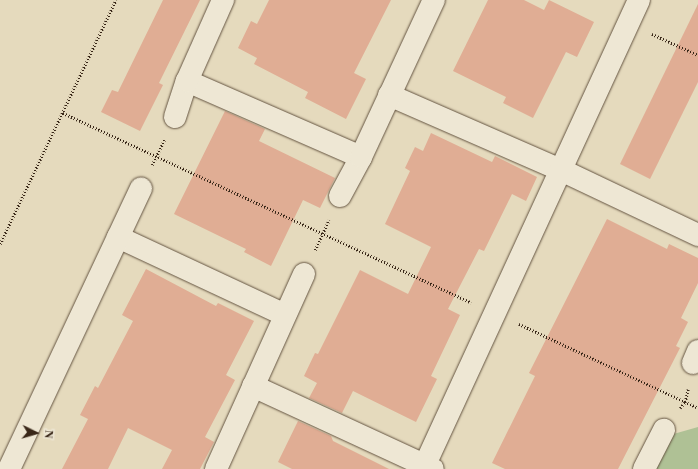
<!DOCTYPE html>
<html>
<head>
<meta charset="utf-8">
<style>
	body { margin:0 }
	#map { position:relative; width:698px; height:469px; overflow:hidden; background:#e5dabd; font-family:"Libre Bodoni",serif }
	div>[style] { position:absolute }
	.green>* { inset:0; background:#afc195 }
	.building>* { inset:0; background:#e0ad94 }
	.path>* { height:2.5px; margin-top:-1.25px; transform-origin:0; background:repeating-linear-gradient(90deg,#392718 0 1px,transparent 0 3px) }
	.roads { filter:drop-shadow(0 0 1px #645441) drop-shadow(0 0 1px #645441) }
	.minor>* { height:22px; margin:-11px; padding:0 11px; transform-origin:11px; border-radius:11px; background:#eee7d4 }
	span { translate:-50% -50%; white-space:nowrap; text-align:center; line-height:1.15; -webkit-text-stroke:3px #eee7d4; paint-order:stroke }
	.north { position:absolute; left:16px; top:413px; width:40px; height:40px; -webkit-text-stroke:3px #eee7d4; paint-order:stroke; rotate:95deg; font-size:11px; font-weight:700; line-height:16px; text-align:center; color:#392718 }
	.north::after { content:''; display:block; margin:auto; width:14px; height:18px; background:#392718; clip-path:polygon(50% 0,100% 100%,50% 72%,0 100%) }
</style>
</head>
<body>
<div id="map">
	<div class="green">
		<div style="clip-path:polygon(698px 427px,698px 469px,655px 469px,670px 435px)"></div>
	</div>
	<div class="building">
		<div style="clip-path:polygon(163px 0,200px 0,159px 83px,163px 85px,140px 131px,101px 112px,112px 90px,118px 92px)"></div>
		<div style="clip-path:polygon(269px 0,391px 0,354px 73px,366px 79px,346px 119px,305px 98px,308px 92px,254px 64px,257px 58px,238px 48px,251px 21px,257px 24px)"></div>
		<div style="clip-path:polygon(488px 0,524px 0,544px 10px,549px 0,594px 22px,577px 57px,566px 52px,533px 118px,503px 103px,506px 97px,453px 71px)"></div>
		<div style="clip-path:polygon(698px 4px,698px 82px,650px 179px,620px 164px)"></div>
		<div style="clip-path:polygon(225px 111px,265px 129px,259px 141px,335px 178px,320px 208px,303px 200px,271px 266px,244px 252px,246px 249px,174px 214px)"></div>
		<div style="clip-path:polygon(431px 133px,492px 162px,495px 156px,537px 177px,526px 201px,512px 194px,484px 251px,479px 249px,448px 309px,460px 315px,431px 376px,437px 379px,416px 422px,353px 391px,342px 413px,309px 398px,317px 383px,304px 376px,315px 353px,318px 354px,360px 270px,408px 294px,431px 247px,385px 224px,410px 171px,405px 168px,415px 147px,423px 151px)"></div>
		<div style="clip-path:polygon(607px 219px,667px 249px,669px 244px,698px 258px,698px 283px,681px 318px,688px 322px,676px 346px,680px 348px,618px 469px,505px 469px,492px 463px,535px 376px,529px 373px)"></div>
		<div style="clip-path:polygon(146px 269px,216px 306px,218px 303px,254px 321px,226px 375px,235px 380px,205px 437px,214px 442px,200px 469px,162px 469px,172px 450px,128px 428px,108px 469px,62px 469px,88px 419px,80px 415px,95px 386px,98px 388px,133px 321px,122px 315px)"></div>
		<div style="clip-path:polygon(298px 421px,331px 436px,333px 441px,389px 469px,292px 469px,278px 462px)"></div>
	</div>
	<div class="path">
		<div style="left:652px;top:34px;width:51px;rotate:24.5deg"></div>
		<div style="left:63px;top:113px;width:450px;rotate:24.9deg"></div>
		<div style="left:152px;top:165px;width:28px;rotate:-64deg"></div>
		<div style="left:0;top:244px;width:270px;rotate:-64.6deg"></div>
		<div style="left:315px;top:250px;width:33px;rotate:-65deg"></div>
		<div style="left:519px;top:324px;width:198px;rotate:25.1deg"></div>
		<div style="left:680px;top:408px;width:8px;rotate:-50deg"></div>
		<div style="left:685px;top:402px;width:13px;rotate:-77deg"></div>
	</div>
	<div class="roads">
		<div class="minor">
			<div style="left:187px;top:81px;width:190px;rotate:23.6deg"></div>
			<div style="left:389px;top:95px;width:188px;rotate:23.6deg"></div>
			<div style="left:561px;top:170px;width:152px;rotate:25.4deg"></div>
			<div style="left:175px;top:117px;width:38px;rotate:-72deg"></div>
			<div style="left:187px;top:81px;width:89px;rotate:-66deg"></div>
			<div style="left:340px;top:196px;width:44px;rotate:-61.7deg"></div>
			<div style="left:361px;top:157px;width:173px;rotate:-65.1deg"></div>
			<div style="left:118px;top:237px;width:184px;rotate:25deg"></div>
			<div style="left:693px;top:363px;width:13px;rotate:-67deg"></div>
			<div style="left:253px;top:386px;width:198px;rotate:24.8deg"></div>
			<div style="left:9px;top:469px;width:310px;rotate:-64.8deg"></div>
			<div style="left:216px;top:469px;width:214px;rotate:-65.7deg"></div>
			<div style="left:423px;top:469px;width:516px;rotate:-65.27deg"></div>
			<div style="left:644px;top:469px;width:44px;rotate:-62.9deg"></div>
		</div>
	</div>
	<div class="north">N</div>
</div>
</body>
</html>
